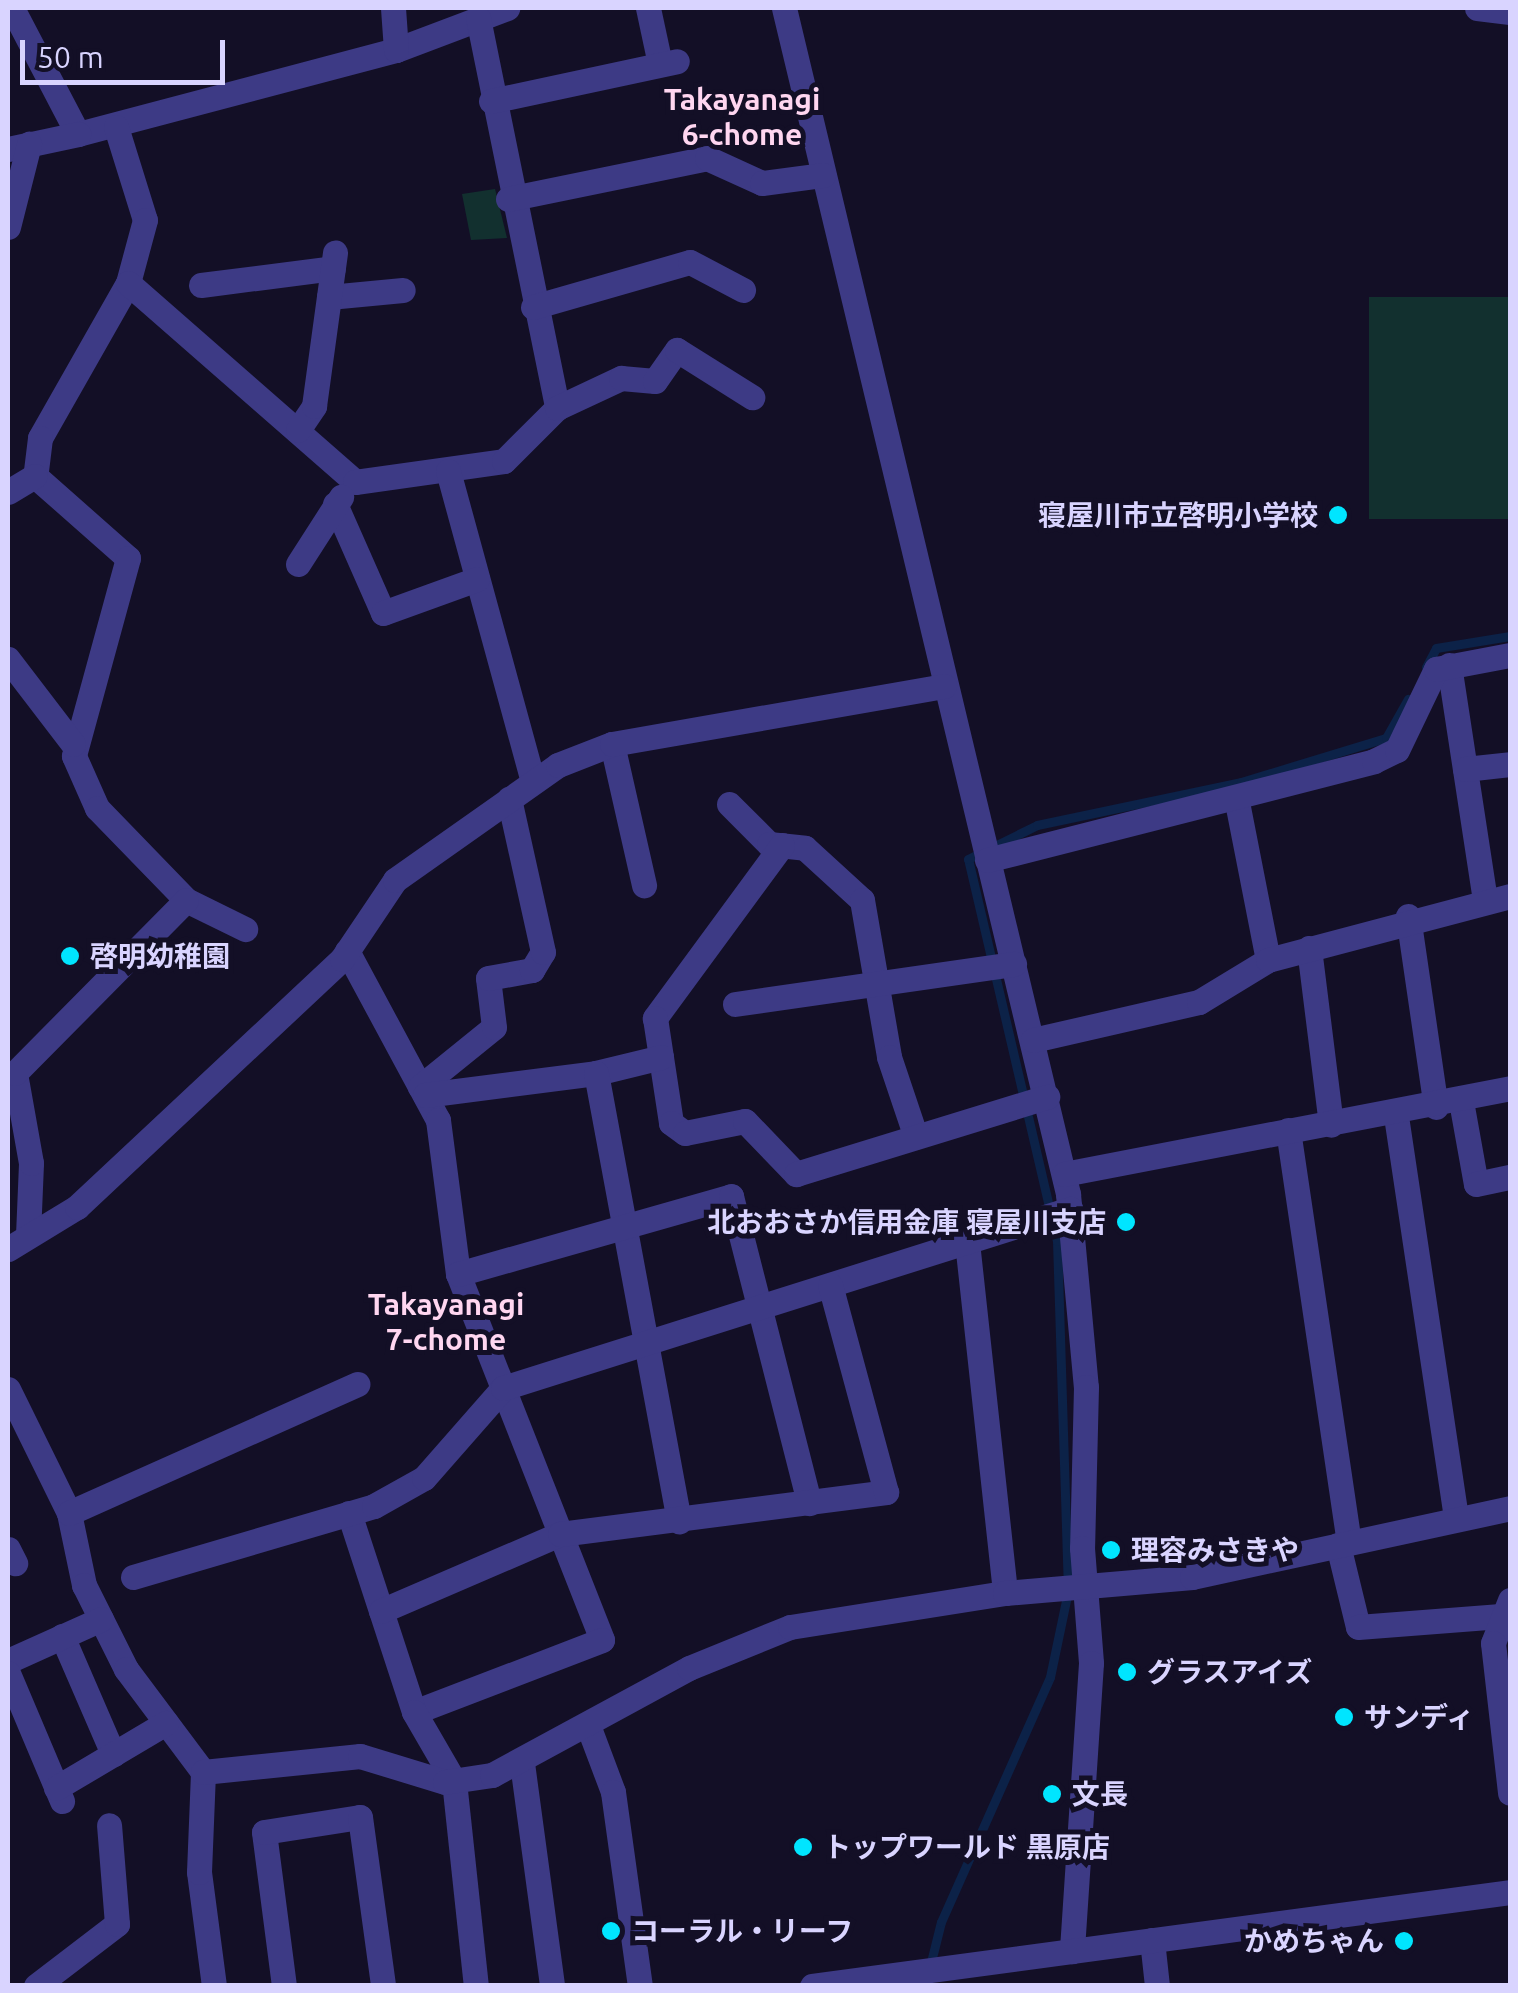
<!DOCTYPE html>
<html>
<head>
<meta charset="utf-8">
<style>
	body { margin:0 }
	#map { position:relative; width:1518px; height:1993px; overflow:hidden; background:#130f26; font-family:Ubuntu,"Noto Sans JP",sans-serif }
	div>[style] { position:absolute }
	.green>* { inset:0; background:#12302f; transform-origin:0 0 }
	.stream>* { height:9px; margin:-4.5px; padding:0 4.5px; transform-origin:4.5px; border-radius:4.5px; background:#0c2248 }
	.minor>* { height:25px; margin:-12.5px; padding:0 12.5px; transform-origin:12.5px; border-radius:12.5px; background:#3d3a85 }
	.dots>* { width:28px; height:28px; translate:-50% -50%; box-sizing:border-box; border:5px solid #130f26; border-radius:50% }
	span { translate:-50% -50%; white-space:nowrap; text-align:center; line-height:1.15; -webkit-text-stroke:10px #130f26; paint-order:stroke }
	.poi-label { font-size:28px; color:#d9d4ff; font-weight:700 }
	.right { translate:-100% -50%; text-align:right }
	.left { translate:0 -50%; text-align:left }
	.neighbourhood-label { font-size:30px; color:#ffd6f0; font-weight:700 }
	.frame { position:absolute; inset:0; border:10px solid #d9d4ff; pointer-events:none }
	.scale { position:absolute; left:20px; top:40px; width:205px; height:45px; box-sizing:border-box; border:5px solid #d9d4ff; border-top:0; padding-left:12px; font-size:30px; line-height:35px; white-space:nowrap; color:#d9d4ff; -webkit-text-stroke:8px #130f26; paint-order:stroke }
</style>
</head>
<body>
<div id="map">
	<div class="green">
		<div style="clip-path:polygon(495px 189px,507px 238px,471px 240px,462px 194px)"></div>
		<div style="left:1510px;top:297px;width:222px;height:141px;rotate:90deg"></div>
	</div>
	<div class="stream">
		<div style="left:1426px;top:667px;width:21px;rotate:-62deg"></div>
		<div style="left:1436px;top:648px;width:75px;rotate:-9.2deg"></div>
		<div style="left:925px;top:1986px;width:66px;rotate:-76deg"></div>
		<div style="left:941px;top:1922px;width:268px;rotate:-66deg"></div>
		<div style="left:1050px;top:1677px;width:88px;rotate:-78.2deg"></div>
		<div style="left:1068px;top:1591px;width:350px;rotate:-91.8deg"></div>
		<div style="left:1057px;top:1241px;width:392px;rotate:-103.1deg"></div>
		<div style="left:968px;top:859px;width:77px;rotate:-26.2deg"></div>
		<div style="left:1037px;top:825px;width:208px;rotate:-11.9deg"></div>
		<div style="left:1241px;top:782px;width:152px;rotate:-16.9deg"></div>
		<div style="left:1386px;top:738px;width:45px;rotate:-60.6deg"></div>
	</div>
	<div class="minor">
		<div style="left:12px;top:8px;width:142px;rotate:62.4deg"></div>
		<div style="left:78px;top:134px;width:329px;rotate:-14.8deg"></div>
		<div style="left:396px;top:50px;width:119px;rotate:-20.7deg"></div>
		<div style="left:393px;top:8px;width:42px;rotate:85.9deg"></div>
		<div style="left:648px;top:8px;width:57px;rotate:77.9deg"></div>
		<div style="left:784px;top:8px;width:1220px;rotate:76.53deg"></div>
		<div style="left:1068px;top:1194px;width:194px;rotate:84.7deg"></div>
		<div style="left:1086px;top:1387px;width:161px;rotate:91.4deg"></div>
		<div style="left:1082px;top:1548px;width:115px;rotate:85.5deg"></div>
		<div style="left:1091px;top:1663px;width:289px;rotate:93.8deg"></div>
		<div style="left:1477px;top:8px;width:33px;rotate:7deg"></div>
		<div style="left:478px;top:18px;width:398px;rotate:78.5deg"></div>
		<div style="left:491px;top:101px;width:190px;rotate:-12.1deg"></div>
		<div style="left:116px;top:127px;width:97px;rotate:72.7deg"></div>
		<div style="left:145px;top:220px;width:65px;rotate:105.1deg"></div>
		<div style="left:128px;top:283px;width:178px;rotate:119.6deg"></div>
		<div style="left:40px;top:438px;width:38px;rotate:97deg"></div>
		<div style="left:35px;top:476px;width:124px;rotate:41.4deg"></div>
		<div style="left:128px;top:558px;width:205px;rotate:105.3deg"></div>
		<div style="left:74px;top:756px;width:57px;rotate:66.1deg"></div>
		<div style="left:97px;top:808px;width:128px;rotate:45.9deg"></div>
		<div style="left:186px;top:900px;width:66px;rotate:26.2deg"></div>
		<div style="left:8px;top:149px;width:72px;rotate:-12.1deg"></div>
		<div style="left:508px;top:199px;width:203px;rotate:-11.6deg"></div>
		<div style="left:707px;top:158px;width:60px;rotate:24.4deg"></div>
		<div style="left:762px;top:183px;width:62px;rotate:-7.5deg"></div>
		<div style="left:8px;top:227px;width:86px;rotate:-75.8deg"></div>
		<div style="left:128px;top:283px;width:302px;rotate:41.2deg"></div>
		<div style="left:355px;top:482px;width:150px;rotate:-8deg"></div>
		<div style="left:504px;top:461px;width:75px;rotate:-45deg"></div>
		<div style="left:557px;top:408px;width:71px;rotate:-25.1deg"></div>
		<div style="left:621px;top:378px;width:34px;rotate:5deg"></div>
		<div style="left:655px;top:381px;width:38px;rotate:-55deg"></div>
		<div style="left:677px;top:350px;width:89px;rotate:32.1deg"></div>
		<div style="left:201px;top:285px;width:133px;rotate:-7.3deg"></div>
		<div style="left:329px;top:297px;width:74px;rotate:-5.4deg"></div>
		<div style="left:533px;top:307px;width:163px;rotate:-16deg"></div>
		<div style="left:690px;top:262px;width:60px;rotate:27.8deg"></div>
		<div style="left:298px;top:430px;width:29px;rotate:-56deg"></div>
		<div style="left:314px;top:406px;width:155px;rotate:-82.2deg"></div>
		<div style="left:448px;top:471px;width:322px;rotate:74.7deg"></div>
		<div style="left:8px;top:492px;width:31px;rotate:-31deg"></div>
		<div style="left:335px;top:504px;width:119px;rotate:66.2deg"></div>
		<div style="left:383px;top:613px;width:100px;rotate:-19.9deg"></div>
		<div style="left:298px;top:564px;width:80px;rotate:-57.3deg"></div>
		<div style="left:8px;top:659px;width:107px;rotate:52.6deg"></div>
		<div style="left:1449px;top:665px;width:239px;rotate:81.3deg"></div>
		<div style="left:612px;top:744px;width:145px;rotate:77.2deg"></div>
		<div style="left:1465px;top:769px;width:45px;rotate:-6.3deg"></div>
		<div style="left:1237px;top:802px;width:161px;rotate:78.9deg"></div>
		<div style="left:729px;top:804px;width:57px;rotate:45deg"></div>
		<div style="left:769px;top:844px;width:36px;rotate:6deg"></div>
		<div style="left:805px;top:848px;width:77px;rotate:42.4deg"></div>
		<div style="left:862px;top:900px;width:159px;rotate:80.2deg"></div>
		<div style="left:889px;top:1057px;width:84px;rotate:71.4deg"></div>
		<div style="left:782px;top:845px;width:215px;rotate:126.3deg"></div>
		<div style="left:655px;top:1018px;width:106px;rotate:81.3deg"></div>
		<div style="left:671px;top:1123px;width:17px;rotate:36deg"></div>
		<div style="left:685px;top:1133px;width:61px;rotate:-11.3deg"></div>
		<div style="left:745px;top:1121px;width:74px;rotate:46.1deg"></div>
		<div style="left:796px;top:1174px;width:263px;rotate:-17.1deg"></div>
		<div style="left:987px;top:860px;width:399px;rotate:-14.3deg"></div>
		<div style="left:1374px;top:761px;width:25px;rotate:-26deg"></div>
		<div style="left:1397px;top:750px;width:90px;rotate:-64.3deg"></div>
		<div style="left:1436px;top:669px;width:75px;rotate:-10.7deg"></div>
		<div style="left:1408px;top:916px;width:193px;rotate:81.7deg"></div>
		<div style="left:1309px;top:948px;width:178px;rotate:82.9deg"></div>
		<div style="left:347px;top:951px;width:192px;rotate:61.7deg"></div>
		<div style="left:438px;top:1120px;width:155px;rotate:82.6deg"></div>
		<div style="left:458px;top:1274px;width:393px;rotate:68.5deg"></div>
		<div style="left:602px;top:1640px;width:201px;rotate:159deg"></div>
		<div style="left:735px;top:1004px;width:282px;rotate:-8.2deg"></div>
		<div style="left:1033px;top:1040px;width:170px;rotate:-12.9deg"></div>
		<div style="left:1199px;top:1002px;width:81px;rotate:-31.3deg"></div>
		<div style="left:1268px;top:960px;width:250px;rotate:-14.8deg"></div>
		<div style="left:596px;top:1073px;width:67px;rotate:-13.8deg"></div>
		<div style="left:420px;top:1087px;width:95px;rotate:-39deg"></div>
		<div style="left:494px;top:1027px;width:49px;rotate:-97deg"></div>
		<div style="left:488px;top:978px;width:45px;rotate:-10.3deg"></div>
		<div style="left:532px;top:970px;width:21px;rotate:-59deg"></div>
		<div style="left:543px;top:952px;width:157px;rotate:-102.5deg"></div>
		<div style="left:425px;top:1095px;width:172px;rotate:-7.3deg"></div>
		<div style="left:596px;top:1073px;width:456px;rotate:79.5deg"></div>
		<div style="left:1461px;top:1101px;width:84px;rotate:79.8deg"></div>
		<div style="left:1476px;top:1184px;width:35px;rotate:-12deg"></div>
		<div style="left:1396px;top:1116px;width:407px;rotate:81.5deg"></div>
		<div style="left:1288px;top:1130px;width:416px;rotate:81.6deg"></div>
		<div style="left:1064px;top:1174px;width:454px;rotate:-10.9deg"></div>
		<div style="left:28px;top:1235px;width:72px;rotate:-87.6deg"></div>
		<div style="left:31px;top:1163px;width:91px;rotate:-100.1deg"></div>
		<div style="left:15px;top:1073px;width:243px;rotate:-45.3deg"></div>
		<div style="left:967px;top:1242px;width:353px;rotate:83.8deg"></div>
		<div style="left:8px;top:1249px;width:81px;rotate:-31.3deg"></div>
		<div style="left:77px;top:1207px;width:363px;rotate:-43.1deg"></div>
		<div style="left:342px;top:959px;width:95px;rotate:-56.1deg"></div>
		<div style="left:395px;top:880px;width:199px;rotate:-35.2deg"></div>
		<div style="left:558px;top:765px;width:58px;rotate:-21.3deg"></div>
		<div style="left:612px;top:744px;width:337px;rotate:-9.9deg"></div>
		<div style="left:458px;top:1274px;width:284px;rotate:-15.9deg"></div>
		<div style="left:731px;top:1196px;width:317px;rotate:75.7deg"></div>
		<div style="left:8px;top:1389px;width:138px;rotate:63.8deg"></div>
		<div style="left:69px;top:1513px;width:74px;rotate:78.2deg"></div>
		<div style="left:84px;top:1585px;width:94px;rotate:63.4deg"></div>
		<div style="left:126px;top:1669px;width:129px;rotate:53.2deg"></div>
		<div style="left:69px;top:1513px;width:316px;rotate:-24.1deg"></div>
		<div style="left:349px;top:1513px;width:209px;rotate:71.9deg"></div>
		<div style="left:414px;top:1712px;width:80px;rotate:59.9deg"></div>
		<div style="left:454px;top:1781px;width:206px;rotate:83.9deg"></div>
		<div style="left:1338px;top:1545px;width:84px;rotate:76.3deg"></div>
		<div style="left:1358px;top:1627px;width:143px;rotate:-4.4deg"></div>
		<div style="left:8px;top:1549px;width:16px;rotate:63deg"></div>
		<div style="left:133px;top:1577px;width:251px;rotate:-16.4deg"></div>
		<div style="left:374px;top:1506px;width:57px;rotate:-29.2deg"></div>
		<div style="left:424px;top:1478px;width:120px;rotate:-48.7deg"></div>
		<div style="left:503px;top:1388px;width:595px;rotate:-17.52deg"></div>
		<div style="left:1510px;top:1600px;width:46px;rotate:111.6deg"></div>
		<div style="left:1493px;top:1643px;width:151px;rotate:83.5deg"></div>
		<div style="left:381px;top:1611px;width:195px;rotate:-23.3deg"></div>
		<div style="left:560px;top:1534px;width:329px;rotate:-7.3deg"></div>
		<div style="left:886px;top:1492px;width:214px;rotate:-105.1deg"></div>
		<div style="left:62px;top:1636px;width:129px;rotate:66.6deg"></div>
		<div style="left:8px;top:1661px;width:102px;rotate:-24.3deg"></div>
		<div style="left:8px;top:1673px;width:139px;rotate:67.1deg"></div>
		<div style="left:589px;top:1728px;width:68px;rotate:69.4deg"></div>
		<div style="left:613px;top:1792px;width:196px;rotate:82.1deg"></div>
		<div style="left:522px;top:1763px;width:225px;rotate:82.3deg"></div>
		<div style="left:56px;top:1788px;width:128px;rotate:-30.6deg"></div>
		<div style="left:1152px;top:1940px;width:46px;rotate:83.8deg"></div>
		<div style="left:36px;top:1986px;width:102px;rotate:-37.4deg"></div>
		<div style="left:117px;top:1924px;width:99px;rotate:-94.6deg"></div>
		<div style="left:214px;top:1986px;width:115px;rotate:-97.5deg"></div>
		<div style="left:199px;top:1872px;width:100px;rotate:-87.7deg"></div>
		<div style="left:203px;top:1772px;width:158px;rotate:-5.8deg"></div>
		<div style="left:360px;top:1756px;width:89px;rotate:17deg"></div>
		<div style="left:445px;top:1782px;width:48px;rotate:-8.5deg"></div>
		<div style="left:492px;top:1775px;width:224px;rotate:-28.5deg"></div>
		<div style="left:689px;top:1668px;width:109px;rotate:-22.1deg"></div>
		<div style="left:790px;top:1627px;width:218px;rotate:-9deg"></div>
		<div style="left:1005px;top:1593px;width:188px;rotate:-4.9deg"></div>
		<div style="left:1192px;top:1577px;width:325px;rotate:-12.2deg"></div>
		<div style="left:284px;top:1986px;width:155px;rotate:-97.4deg"></div>
		<div style="left:264px;top:1832px;width:97px;rotate:-8.9deg"></div>
		<div style="left:360px;top:1817px;width:171px;rotate:82.2deg"></div>
		<div style="left:812px;top:1986px;width:704px;rotate:-7.67deg"></div>
	</div>
	<div class="dots">
		<div style="left:1338px;top:515px;background:#00e5ff"></div>
		<div style="left:70px;top:956px;background:#00e5ff"></div>
		<div style="left:1126px;top:1222px;background:#00e5ff"></div>
		<div style="left:1111px;top:1550px;background:#00e5ff"></div>
		<div style="left:1127px;top:1672px;background:#00e5ff"></div>
		<div style="left:1344px;top:1717px;background:#00e5ff"></div>
		<div style="left:1052px;top:1794px;background:#00e5ff"></div>
		<div style="left:803px;top:1847px;background:#00e5ff"></div>
		<div style="left:611px;top:1931px;background:#00e5ff"></div>
		<div style="left:1404px;top:1941px;background:#00e5ff"></div>
	</div>
	<div class="poi-label">
		<span class="right" style="left:1318px;top:515px">寝屋川市立啓明小学校</span>
		<span class="left" style="left:90px;top:956px">啓明幼稚園</span>
		<span class="right" style="left:1106px;top:1222px">北おおさか信用金庫 寝屋川支店</span>
		<span class="left" style="left:1131px;top:1550px">理容みさきや</span>
		<span class="left" style="left:1147px;top:1672px">グラスアイズ</span>
		<span class="left" style="left:1364px;top:1717px">サンディ</span>
		<span class="left" style="left:1072px;top:1794px">文長</span>
		<span class="left" style="left:823px;top:1847px">トップワールド 黒原店</span>
		<span class="left" style="left:631px;top:1931px">コーラル・リーフ</span>
		<span class="right" style="left:1384px;top:1941px">かめちゃん</span>
	</div>
	<div class="neighbourhood-label">
		<span style="left:742px;top:116px">Takayanagi<br>6-chome</span>
		<span style="left:446px;top:1321px">Takayanagi<br>7-chome</span>
	</div>
	<div class="frame"></div>
	<div class="scale">50 m</div>
</div>
</body>
</html>
